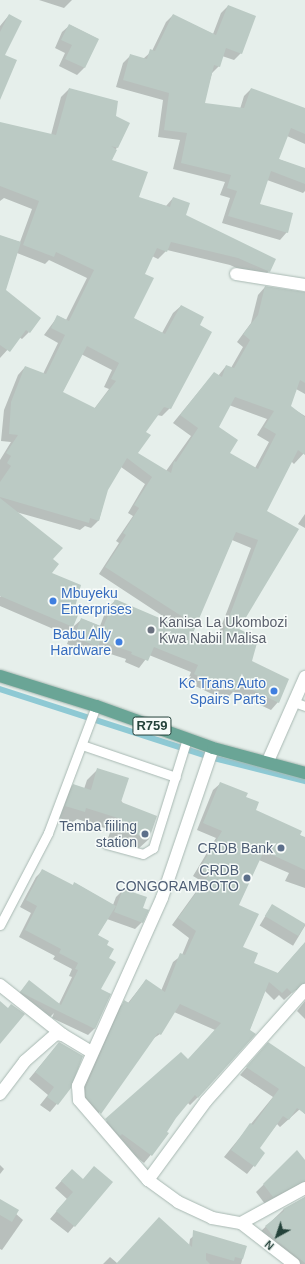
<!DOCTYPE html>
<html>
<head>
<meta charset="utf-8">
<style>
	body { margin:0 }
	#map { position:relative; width:305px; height:1264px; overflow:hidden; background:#e6efeb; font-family:Arial,sans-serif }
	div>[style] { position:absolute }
	.shadow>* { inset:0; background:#0003; transform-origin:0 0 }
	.stream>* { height:5.5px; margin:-2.75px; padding:0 2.75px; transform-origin:2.75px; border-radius:2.75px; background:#8ec9d4 }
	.building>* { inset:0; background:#bbcac4; transform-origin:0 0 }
	.roads { filter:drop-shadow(0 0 1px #a8b8b2) drop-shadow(0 0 1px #a8b8b2) }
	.service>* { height:9px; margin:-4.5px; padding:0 4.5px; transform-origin:4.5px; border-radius:4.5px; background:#fff }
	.minor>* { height:12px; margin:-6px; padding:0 6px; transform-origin:6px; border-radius:6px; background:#fff }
	.primary>* { height:12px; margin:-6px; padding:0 6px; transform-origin:6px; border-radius:6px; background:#6aa596 }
	.dots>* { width:11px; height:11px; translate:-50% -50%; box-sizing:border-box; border:2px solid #f7fbf9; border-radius:50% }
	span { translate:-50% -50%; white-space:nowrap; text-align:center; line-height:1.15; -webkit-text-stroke:3px #f7fbf9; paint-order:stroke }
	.shield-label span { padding:1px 3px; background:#f7fbf9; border:1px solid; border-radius:3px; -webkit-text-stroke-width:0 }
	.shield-label { font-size:13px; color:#24423a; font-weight:700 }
	.shop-label { font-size:14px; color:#366cbe }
	.left { translate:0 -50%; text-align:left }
	.right { translate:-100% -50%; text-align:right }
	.worship-label { font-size:14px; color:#5b616d }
	.service-label { font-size:14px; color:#4e5e75 }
	.north { position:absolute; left:257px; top:1216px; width:40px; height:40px; -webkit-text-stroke:3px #f7fbf9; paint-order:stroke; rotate:220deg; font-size:11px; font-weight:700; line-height:16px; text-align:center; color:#24423a }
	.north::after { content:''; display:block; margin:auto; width:14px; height:18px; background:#24423a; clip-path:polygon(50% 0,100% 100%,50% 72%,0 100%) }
</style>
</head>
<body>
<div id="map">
	<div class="shadow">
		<div style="clip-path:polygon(39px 0,72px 0,64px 8px)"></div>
		<div style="clip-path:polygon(228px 6px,241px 53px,234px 60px,222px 56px,219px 66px,212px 73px,203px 104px,240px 109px,244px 96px,251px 89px,305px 110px,305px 144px,287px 136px,278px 159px,305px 169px,305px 191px,303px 193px,267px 180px,259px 204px,287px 232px,280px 240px,222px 223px,230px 198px,220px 195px,225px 182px,173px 169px,180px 140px,158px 137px,163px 100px,116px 87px,123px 63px,130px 56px,143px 59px,152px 51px,166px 22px,173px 15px,213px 34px,221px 13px)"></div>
		<div style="clip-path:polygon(9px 15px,4px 56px,0 89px,0 26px)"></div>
		<div style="clip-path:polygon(70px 25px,98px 39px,84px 68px,77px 75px,59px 66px,65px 53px,55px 48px,62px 32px)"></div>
		<div style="clip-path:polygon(evenodd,69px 89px,114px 116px,117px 147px,111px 161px,138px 198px,166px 206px,173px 198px,184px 215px,269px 271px,261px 279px,230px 265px,167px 250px,158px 259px,152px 256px,144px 274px,133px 318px,162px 333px,173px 313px,181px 306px,199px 326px,170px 408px,162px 416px,157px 415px,144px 432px,136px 453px,166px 471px,191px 436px,173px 423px,214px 373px,218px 376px,226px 366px,231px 368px,243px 347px,237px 342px,251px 323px,258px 295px,265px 287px,305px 294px,305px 394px,296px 389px,289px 406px,305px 416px,305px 452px,294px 464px,291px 461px,266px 511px,237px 630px,243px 638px,251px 661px,278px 702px,271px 710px,233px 692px,226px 699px,210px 693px,187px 682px,191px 672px,149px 655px,139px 668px,125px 662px,126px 659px,95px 649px,90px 654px,67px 644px,74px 626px,82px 619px,100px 626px,107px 608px,115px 601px,178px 626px,99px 574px,119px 543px,116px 541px,133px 516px,128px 513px,145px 484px,121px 467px,107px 490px,99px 520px,91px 528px,85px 526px,80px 530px,16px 512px,52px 559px,50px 573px,73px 612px,72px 626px,65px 634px,0 606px,0 597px,6px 591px,0 577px,0 460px,11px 442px,1px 441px,4px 410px,18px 375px,25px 367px,43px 374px,58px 343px,44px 335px,58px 316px,66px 320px,87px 278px,49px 260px,45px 264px,17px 253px,5px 291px,29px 332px,22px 339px,19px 337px,0 358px,0 236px,20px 242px,32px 209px,4px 198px,0 201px,0 123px,51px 135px,61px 97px,69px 89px,81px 354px,112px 370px,104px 387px,109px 389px,94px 409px,62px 393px,81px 354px,69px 89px,229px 405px,267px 419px,257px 435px,269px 442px,255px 468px,228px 453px,218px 427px,229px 405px,69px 89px,232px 540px,251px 548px,215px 643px,192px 633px,232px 540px)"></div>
		<div style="clip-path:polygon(305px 514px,305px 528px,298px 524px)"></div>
		<div style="clip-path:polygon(98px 769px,149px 839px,138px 849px,108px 838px,111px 830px,77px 819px,73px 822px,55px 817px,62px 796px,73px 785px,84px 789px,87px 780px)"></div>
		<div style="clip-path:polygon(221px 783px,245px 797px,255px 811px,305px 838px,305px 888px,285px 881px,289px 873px,259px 860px,237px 905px,242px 947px,252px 963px,277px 974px,303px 945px,305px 947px,305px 999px,303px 992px,295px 990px,284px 1000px,279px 995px,274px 1000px,265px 991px,249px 1031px,254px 1034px,197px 1098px,190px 1105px,187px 1102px,165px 1132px,168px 1134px,144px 1163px,99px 1127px,188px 1060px,215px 1030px,174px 1012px,160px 1034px,151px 1040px,93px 1121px,79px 1095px,117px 1009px,125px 1002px,128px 1003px,146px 980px,161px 991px,173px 962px,182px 955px,189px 938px,172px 925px,203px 882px,193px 876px,216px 838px,197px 830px,213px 790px)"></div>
		<div style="clip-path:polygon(43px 870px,72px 886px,75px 883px,113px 905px,116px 897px,123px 890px,142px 908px,142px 922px,135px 929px,107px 919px,97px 936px,105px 946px,107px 958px,99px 989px,110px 994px,94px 1029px,88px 1035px,52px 1018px,54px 1013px,50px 1017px,14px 999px,29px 982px,59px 1004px,72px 977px,69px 976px,72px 969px,53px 959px,55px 956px,19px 937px,31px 913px,20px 907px,36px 877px)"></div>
		<div style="left:272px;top:905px;width:39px;height:24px;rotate:31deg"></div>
		<div style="clip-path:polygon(305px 1001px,305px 1019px,297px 1011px)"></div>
		<div style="clip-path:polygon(59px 1043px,70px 1088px,50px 1112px,40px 1105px,48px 1095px,29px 1079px)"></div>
		<div style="clip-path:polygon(261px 1051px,305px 1068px,305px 1114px,300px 1109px,280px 1127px,277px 1124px,259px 1148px,264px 1153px,247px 1174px,224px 1157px,273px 1097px,240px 1075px)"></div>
		<div style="clip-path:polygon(297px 1152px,305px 1161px,305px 1264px,288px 1264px,258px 1234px,283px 1210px,305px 1197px,304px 1191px,265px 1204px,256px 1192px)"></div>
		<div style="clip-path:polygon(0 1165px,4px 1169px,0 1174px)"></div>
		<div style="clip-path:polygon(65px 1177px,83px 1180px,74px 1226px,68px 1233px,50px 1219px,67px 1199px,55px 1188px)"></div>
		<div style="clip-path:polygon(0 1200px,23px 1220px,2px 1250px,0 1249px)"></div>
		<div style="clip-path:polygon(197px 1233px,246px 1246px,241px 1264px,103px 1264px,110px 1257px,117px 1263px,189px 1246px,190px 1239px)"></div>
	</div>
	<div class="stream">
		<div style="left:0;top:689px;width:221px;rotate:17.9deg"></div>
		<div style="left:210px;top:757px;width:98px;rotate:14.2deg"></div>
	</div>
	<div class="building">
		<div style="clip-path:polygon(228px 5px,256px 16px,242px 54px,226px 48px,220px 67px,214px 65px,205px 103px,244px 108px,251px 88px,305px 108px,305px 134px,291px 128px,279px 159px,305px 168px,305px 184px,271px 171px,260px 204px,293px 213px,288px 233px,228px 216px,237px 191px,227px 188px,231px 175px,181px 163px,187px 133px,164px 130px,169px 93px,123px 80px,130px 54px,147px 59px,150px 49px,155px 51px,173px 14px,216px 35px)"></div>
		<div style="clip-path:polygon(9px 14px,22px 21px,5px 55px,17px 60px,0 100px,0 32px)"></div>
		<div style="clip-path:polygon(69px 24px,99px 39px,85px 68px,65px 59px,72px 45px,61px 40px)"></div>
		<div style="clip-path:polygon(evenodd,69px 88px,118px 101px,116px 116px,130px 123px,118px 148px,111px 146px,117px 150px,112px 160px,148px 172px,139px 197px,170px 207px,173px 197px,190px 203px,186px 215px,276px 259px,270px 272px,238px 258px,171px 242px,167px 252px,157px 248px,145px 274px,154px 278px,134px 318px,165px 334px,181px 305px,204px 317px,200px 325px,212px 332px,171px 409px,164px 407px,146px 432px,151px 435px,138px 453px,171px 473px,174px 461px,176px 462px,198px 428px,180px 415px,214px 372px,222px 377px,226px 365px,234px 368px,250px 340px,243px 334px,258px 315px,265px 286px,305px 292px,305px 383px,300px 380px,291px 406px,305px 417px,305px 455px,298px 450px,267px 511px,299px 529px,239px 629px,247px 633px,245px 637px,257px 643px,252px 661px,289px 679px,279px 703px,238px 683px,234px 692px,217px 686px,194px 674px,198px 665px,154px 647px,148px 661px,131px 654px,132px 652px,100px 641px,98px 647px,74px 637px,81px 618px,103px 627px,115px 599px,178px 626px,183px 617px,105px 567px,126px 535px,123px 533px,139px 508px,134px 505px,152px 477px,127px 458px,108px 490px,99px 521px,90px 518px,89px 523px,0 497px,0 482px,11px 466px,7px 463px,11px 456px,6px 453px,18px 435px,9px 434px,11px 402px,25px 366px,46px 374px,65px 335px,51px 328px,57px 315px,69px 321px,94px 270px,56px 252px,54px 257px,23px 245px,39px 201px,0 186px,0 122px,56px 135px,69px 88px,87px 346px,119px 363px,111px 379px,116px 381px,95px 408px,63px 392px,87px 346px,69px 88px,235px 397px,274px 411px,264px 427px,276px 434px,258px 469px,230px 453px,238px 440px,219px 427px,235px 397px,69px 88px,236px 532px,258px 540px,219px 644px,193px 633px,236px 532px)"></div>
		<div style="clip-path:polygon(0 235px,21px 242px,6px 290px,41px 318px,30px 333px,26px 330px,10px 352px,0 345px)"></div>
		<div style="clip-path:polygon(0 498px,63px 548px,53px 559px,59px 564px,52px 573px,81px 585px,74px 611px,79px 613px,73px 627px,0 596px)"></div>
		<div style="clip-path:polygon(97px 768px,129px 778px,121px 802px,157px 816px,149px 839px,118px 828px,121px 819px,86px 808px,85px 812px,65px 806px,73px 784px,91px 790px)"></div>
		<div style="clip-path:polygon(220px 782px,248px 793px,246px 797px,259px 802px,256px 810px,302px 831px,300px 835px,305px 837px,305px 870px,264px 851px,239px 905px,259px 914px,243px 947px,258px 953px,254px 963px,278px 973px,305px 942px,305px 983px,292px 993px,287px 988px,282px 993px,269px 982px,250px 1030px,256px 1034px,198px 1098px,195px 1095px,176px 1118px,167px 1132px,169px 1133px,152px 1156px,122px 1134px,120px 1136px,105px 1119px,181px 1052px,188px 1059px,221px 1023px,180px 1004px,161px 1035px,158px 1033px,101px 1114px,86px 1097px,86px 1087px,124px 1000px,129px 1003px,146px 979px,165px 992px,180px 953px,185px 955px,196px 931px,178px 918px,209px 875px,200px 868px,222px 831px,203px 823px)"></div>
		<div style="clip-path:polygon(42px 869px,73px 885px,74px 882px,116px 906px,98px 935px,109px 941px,107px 945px,114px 949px,109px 958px,116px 962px,101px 989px,111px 994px,95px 1029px,58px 1011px,61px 1007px,58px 1011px,20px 992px,29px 980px,61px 1005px,78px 970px,75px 969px,78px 963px,59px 953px,61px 949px,25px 930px,37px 906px,26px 900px)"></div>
		<div style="clip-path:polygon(123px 889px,147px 897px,143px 908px,149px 910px,143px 923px,114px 912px)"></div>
		<div style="left:272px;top:904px;width:39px;height:14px;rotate:31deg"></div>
		<div style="clip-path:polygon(0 1001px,8px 1008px,11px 1004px,25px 1014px,0 1044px)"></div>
		<div style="clip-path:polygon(59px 1042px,83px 1056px,71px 1088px,58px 1105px,47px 1097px,54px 1087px,35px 1072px)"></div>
		<div style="clip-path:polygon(268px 1042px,305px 1067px,305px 1114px,297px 1108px,289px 1120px,283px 1116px,260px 1148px,265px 1153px,255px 1167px,231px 1150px,250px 1123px,253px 1125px,279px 1089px,246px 1067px)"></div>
		<div style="clip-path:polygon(297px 1150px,305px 1160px,305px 1181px,273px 1197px,263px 1184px)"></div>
		<div style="clip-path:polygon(94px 1166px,113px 1182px,75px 1227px,56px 1211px,73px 1192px,61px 1181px,72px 1169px,83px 1179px)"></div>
		<div style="clip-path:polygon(305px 1197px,305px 1263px,277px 1241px,265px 1226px,284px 1211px,283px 1209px)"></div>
		<div style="clip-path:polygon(0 1199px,19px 1210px,12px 1222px,0 1215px)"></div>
		<div style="clip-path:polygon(159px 1217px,192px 1247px,193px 1230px,247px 1246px,243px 1259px,235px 1257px,234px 1261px,206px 1253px,206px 1260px,210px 1264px,116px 1264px)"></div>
	</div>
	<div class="roads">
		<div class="service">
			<div style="left:294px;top:702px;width:12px;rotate:20deg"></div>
			<div style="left:82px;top:745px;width:99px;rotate:18.8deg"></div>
			<div style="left:106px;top:844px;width:38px;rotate:15deg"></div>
			<div style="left:143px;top:854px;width:12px;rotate:-31deg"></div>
			<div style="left:153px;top:848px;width:114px;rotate:-72.7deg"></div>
			<div style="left:0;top:925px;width:104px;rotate:-62.4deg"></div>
			<div style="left:48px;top:833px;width:136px;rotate:-69.3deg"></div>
		</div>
		<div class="minor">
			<div style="left:236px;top:274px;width:70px;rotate:9.1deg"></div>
			<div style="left:213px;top:748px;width:158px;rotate:108.8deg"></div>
			<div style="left:162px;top:898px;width:206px;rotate:114.1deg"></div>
			<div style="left:78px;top:1086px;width:14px;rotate:86deg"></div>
			<div style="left:79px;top:1100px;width:106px;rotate:49.2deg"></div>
			<div style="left:148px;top:1180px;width:37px;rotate:36deg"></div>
			<div style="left:178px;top:1202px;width:38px;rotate:25deg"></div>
			<div style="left:212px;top:1218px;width:29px;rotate:10deg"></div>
			<div style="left:241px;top:1223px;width:67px;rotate:37.7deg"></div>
			<div style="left:268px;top:761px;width:92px;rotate:-66.2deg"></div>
			<div style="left:0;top:985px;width:80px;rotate:38.4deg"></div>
			<div style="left:0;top:1094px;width:41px;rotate:-52.9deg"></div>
			<div style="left:25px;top:1061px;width:41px;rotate:-41.1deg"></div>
			<div style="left:56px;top:1034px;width:7px;rotate:8deg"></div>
			<div style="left:63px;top:1035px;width:33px;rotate:31deg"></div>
			<div style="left:148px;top:1180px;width:98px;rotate:-53.7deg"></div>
			<div style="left:206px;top:1101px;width:149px;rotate:-48.3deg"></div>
			<div style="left:241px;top:1223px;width:73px;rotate:-28.7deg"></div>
		</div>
		<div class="primary">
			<div style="left:0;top:676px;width:101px;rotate:17.4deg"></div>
			<div style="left:96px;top:706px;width:124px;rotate:19.7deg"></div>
			<div style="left:213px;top:748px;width:95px;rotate:15.2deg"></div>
		</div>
	</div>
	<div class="dots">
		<div style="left:53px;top:601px;background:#3f7fe0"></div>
		<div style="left:151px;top:630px;background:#6b7280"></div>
		<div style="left:119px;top:642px;background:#3f7fe0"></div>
		<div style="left:274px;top:691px;background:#3f7fe0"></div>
		<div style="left:145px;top:834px;background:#5c6f8a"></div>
		<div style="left:281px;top:848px;background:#5c6f8a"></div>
		<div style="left:247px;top:878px;background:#5c6f8a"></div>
	</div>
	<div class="shield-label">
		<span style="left:152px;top:726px">R759</span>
	</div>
	<div class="shop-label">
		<span class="left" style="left:61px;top:601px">Mbuyeku<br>Enterprises</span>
		<span class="right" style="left:111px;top:642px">Babu Ally<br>Hardware</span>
		<span class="right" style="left:266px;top:691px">Kc Trans Auto<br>Spairs Parts</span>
	</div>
	<div class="worship-label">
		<span class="left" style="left:159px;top:630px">Kanisa La Ukombozi<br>Kwa Nabii Malisa</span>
	</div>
	<div class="service-label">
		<span class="right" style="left:137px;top:834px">Temba fiiling<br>station</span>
		<span class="right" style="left:273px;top:848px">CRDB Bank</span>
		<span class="right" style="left:239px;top:878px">CRDB<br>CONGORAMBOTO</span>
	</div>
	<div class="north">N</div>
</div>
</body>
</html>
